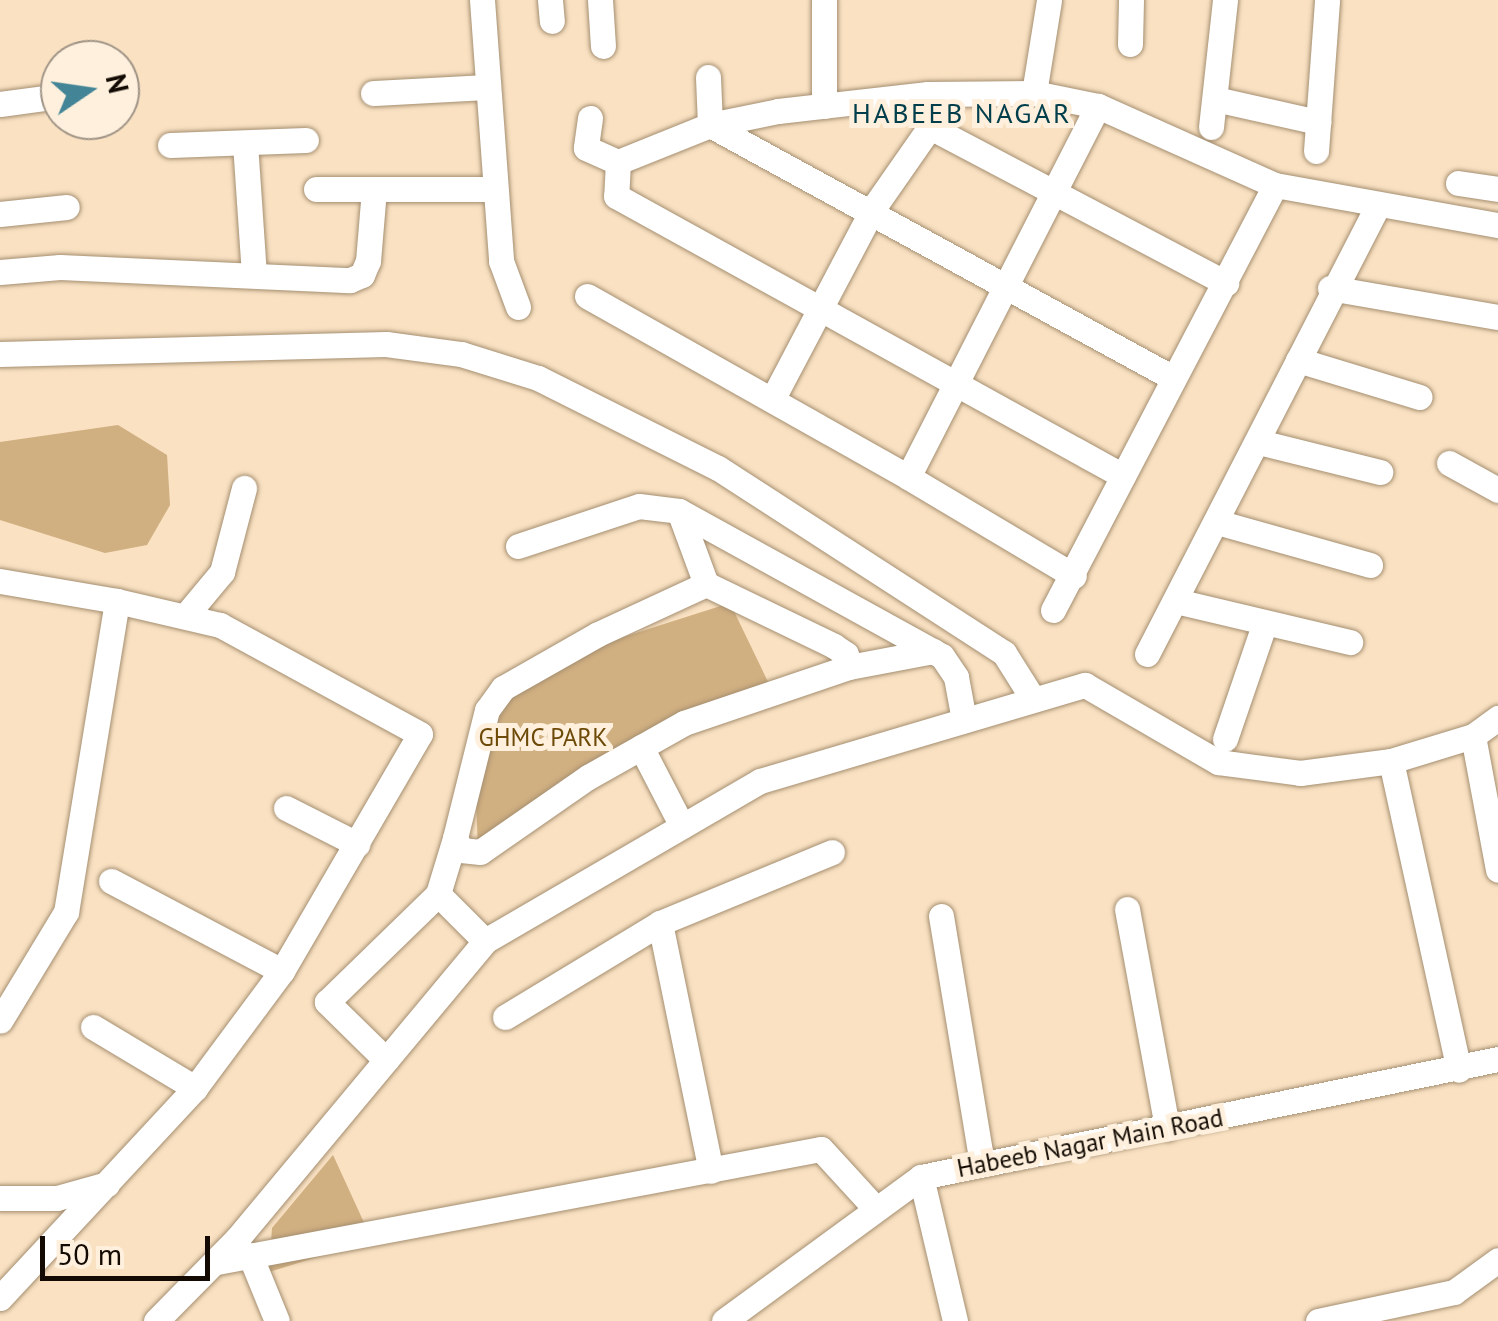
<!DOCTYPE html>
<html>
<head>
<meta charset="utf-8">
<style>
	body { margin:0 }
	#map { position:relative; width:1498px; height:1321px; overflow:hidden; background:#f9e1c2; font-family:"PT Sans",sans-serif }
	div>[style] { position:absolute }
	.green>* { inset:0; background:#d0af81 }
	.roads { filter:drop-shadow(0 0 2px #a58f71) drop-shadow(0 0 2px #a58f71) }
	.minor>* { height:25px; margin:-12.5px; padding:0 12.5px; transform-origin:12.5px; border-radius:12.5px; background:#fff }
	span { translate:-50% -50%; white-space:nowrap; text-align:center; line-height:1.15; -webkit-text-stroke:10px #fef0dd; paint-order:stroke }
	.park-label { font-size:25px; color:#6e4a08 }
	.street-label { font-size:25px; color:#130b03 }
	.neighbourhood-label { font-size:28px; color:#003e4b; letter-spacing:2.5px }
	.north { position:absolute; left:40px; top:40px; width:100px; height:100px; box-sizing:border-box; background:#fef0dd; border:2px solid #a09486; border-radius:50%; rotate:77deg; font-size:28px; font-weight:700; line-height:40px; text-align:center; color:#130b03 }
	.north::after { content:''; display:block; margin:auto; width:35px; height:45px; background:#438597; clip-path:polygon(50% 0,100% 100%,50% 72%,0 100%) }
	.scale { position:absolute; left:40px; top:1236px; width:170px; height:45px; box-sizing:border-box; border:5px solid #130b03; border-top:0; padding-left:12px; font-size:30px; line-height:35px; white-space:nowrap; color:#130b03; -webkit-text-stroke:8px #fef0dd; paint-order:stroke }
</style>
</head>
<body>
<div id="map">
	<div class="green">
		<div style="clip-path:polygon(118px 425px,167px 455px,170px 505px,147px 545px,105px 553px,0 520px,0 442px)"></div>
		<div style="clip-path:polygon(730px 603px,769px 684px,478px 849px,475px 774px,498px 701px,592px 647px)"></div>
		<div style="clip-path:polygon(333px 1155px,372px 1240px,269px 1272px,272px 1228px)"></div>
	</div>
	<div class="roads">
		<div class="minor">
			<div style="left:482px;top:0;width:262px;rotate:85.8deg"></div>
			<div style="left:501px;top:261px;width:49px;rotate:69.7deg"></div>
			<div style="left:550px;top:0;width:21px;rotate:85deg"></div>
			<div style="left:600px;top:0;width:46px;rotate:86.3deg"></div>
			<div style="left:824px;top:0;width:106px;rotate:90deg"></div>
			<div style="left:1130px;top:44px;width:44px;rotate:-88.7deg"></div>
			<div style="left:708px;top:77px;width:48px;rotate:87.6deg"></div>
			<div style="left:710px;top:125px;width:528px;rotate:28.65deg"></div>
			<div style="left:373px;top:93px;width:115px;rotate:-3deg"></div>
			<div style="left:1034px;top:93px;width:94px;rotate:-80.8deg"></div>
			<div style="left:1215px;top:99px;width:106px;rotate:12.6deg"></div>
			<div style="left:0;top:104px;width:44px;rotate:-7.8deg"></div>
			<div style="left:590px;top:118px;width:30px;rotate:98deg"></div>
			<div style="left:586px;top:148px;width:35px;rotate:24deg"></div>
			<div style="left:618px;top:162px;width:99px;rotate:-21.9deg"></div>
			<div style="left:710px;top:125px;width:69px;rotate:-11.6deg"></div>
			<div style="left:778px;top:111px;width:151px;rotate:-6.5deg"></div>
			<div style="left:928px;top:94px;width:106px;rotate:-0.5deg"></div>
			<div style="left:1034px;top:93px;width:65px;rotate:11.5deg"></div>
			<div style="left:1098px;top:106px;width:194px;rotate:24.1deg"></div>
			<div style="left:1275px;top:185px;width:227px;rotate:10.2deg"></div>
			<div style="left:930px;top:127px;width:335px;rotate:27.8deg"></div>
			<div style="left:1211px;top:127px;width:128px;rotate:-83.7deg"></div>
			<div style="left:245px;top:143px;width:132px;rotate:86.1deg"></div>
			<div style="left:170px;top:145px;width:136px;rotate:-2.1deg"></div>
			<div style="left:1316px;top:151px;width:151px;rotate:-85.8deg"></div>
			<div style="left:618px;top:162px;width:34px;rotate:93deg"></div>
			<div style="left:616px;top:196px;width:579px;rotate:28.91deg"></div>
			<div style="left:1458px;top:183px;width:40px;rotate:8.5deg"></div>
			<div style="left:316px;top:189px;width:179px"></div>
			<div style="left:0;top:214px;width:67px;rotate:-6deg"></div>
			<div style="left:0;top:272px;width:60px;rotate:-4.8deg"></div>
			<div style="left:60px;top:267px;width:290px;rotate:2.6deg"></div>
			<div style="left:350px;top:280px;width:13px;rotate:-23deg"></div>
			<div style="left:362px;top:275px;width:15px;rotate:-67deg"></div>
			<div style="left:368px;top:261px;width:72px;rotate:-85.2deg"></div>
			<div style="left:1330px;top:288px;width:170px;rotate:9.8deg"></div>
			<div style="left:587px;top:296px;width:369px;rotate:29.4deg"></div>
			<div style="left:908px;top:477px;width:417px;rotate:-62.9deg"></div>
			<div style="left:0;top:354px;width:386px;rotate:-1.5deg"></div>
			<div style="left:386px;top:344px;width:76px;rotate:7.6deg"></div>
			<div style="left:461px;top:354px;width:81px;rotate:17.3deg"></div>
			<div style="left:538px;top:378px;width:201px;rotate:26.6deg"></div>
			<div style="left:718px;top:468px;width:341px;rotate:32.9deg"></div>
			<div style="left:1004px;top:653px;width:54px;rotate:57.8deg"></div>
			<div style="left:1298px;top:360px;width:127px;rotate:16.9deg"></div>
			<div style="left:772px;top:400px;width:215px;rotate:-62.2deg"></div>
			<div style="left:872px;top:210px;width:101px;rotate:-55.1deg"></div>
			<div style="left:930px;top:127px;width:33px;rotate:-93deg"></div>
			<div style="left:1259px;top:442px;width:125px;rotate:13.9deg"></div>
			<div style="left:1449px;top:463px;width:56px;rotate:28.9deg"></div>
			<div style="left:908px;top:477px;width:193px;rotate:30.8deg"></div>
			<div style="left:679px;top:511px;width:78px;rotate:69.7deg"></div>
			<div style="left:706px;top:584px;width:142px;rotate:25.8deg"></div>
			<div style="left:834px;top:646px;width:14px;rotate:34deg"></div>
			<div style="left:846px;top:654px;width:13px;rotate:77deg"></div>
			<div style="left:849px;top:667px;width:174px;rotate:161.3deg"></div>
			<div style="left:684px;top:723px;width:110px;rotate:150.6deg"></div>
			<div style="left:588px;top:777px;width:131px;rotate:145.2deg"></div>
			<div style="left:480px;top:852px;width:19px;rotate:-174deg"></div>
			<div style="left:461px;top:850px;width:13px;rotate:-117deg"></div>
			<div style="left:455px;top:838px;width:132px;rotate:-76deg"></div>
			<div style="left:487px;top:710px;width:27px;rotate:-54deg"></div>
			<div style="left:503px;top:688px;width:109px;rotate:-29.6deg"></div>
			<div style="left:598px;top:634px;width:119px;rotate:-24.8deg"></div>
			<div style="left:1217px;top:522px;width:159px;rotate:15.7deg"></div>
			<div style="left:518px;top:546px;width:127px;rotate:-18.3deg"></div>
			<div style="left:639px;top:506px;width:40px;rotate:7.1deg"></div>
			<div style="left:679px;top:511px;width:300px;rotate:28.9deg"></div>
			<div style="left:942px;top:656px;width:25px;rotate:56deg"></div>
			<div style="left:956px;top:677px;width:44px;rotate:79.5deg"></div>
			<div style="left:0;top:581px;width:119px;rotate:9.7deg"></div>
			<div style="left:117px;top:601px;width:315px;rotate:99.3deg"></div>
			<div style="left:66px;top:912px;width:127px;rotate:121.2deg"></div>
			<div style="left:1176px;top:601px;width:179px;rotate:13.3deg"></div>
			<div style="left:1053px;top:610px;width:479px;rotate:-62.4deg"></div>
			<div style="left:187px;top:614px;width:55px;rotate:-50.2deg"></div>
			<div style="left:222px;top:572px;width:87px;rotate:-75.3deg"></div>
			<div style="left:1147px;top:654px;width:503px;rotate:-62.77deg"></div>
			<div style="left:849px;top:667px;width:86px;rotate:-10.7deg"></div>
			<div style="left:1473px;top:736px;width:136px;rotate:79.4deg"></div>
			<div style="left:1225px;top:739px;width:120px;rotate:-71.1deg"></div>
			<div style="left:641px;top:747px;width:89px;rotate:62.6deg"></div>
			<div style="left:1391px;top:761px;width:316px;rotate:77.6deg"></div>
			<div style="left:286px;top:808px;width:80px;rotate:26.9deg"></div>
			<div style="left:111px;top:881px;width:193px;rotate:27.8deg"></div>
			<div style="left:438px;top:894px;width:66px;rotate:45deg"></div>
			<div style="left:1127px;top:909px;width:223px;rotate:79.6deg"></div>
			<div style="left:941px;top:916px;width:251px;rotate:80.6deg"></div>
			<div style="left:660px;top:923px;width:186px;rotate:-22.4deg"></div>
			<div style="left:505px;top:1017px;width:181px;rotate:-31.2deg"></div>
			<div style="left:660px;top:923px;width:253px;rotate:78.4deg"></div>
			<div style="left:93px;top:1027px;width:119px;rotate:30.9deg"></div>
			<div style="left:386px;top:1060px;width:83px;rotate:-135.5deg"></div>
			<div style="left:327px;top:1002px;width:155px;rotate:-44.2deg"></div>
			<div style="left:438px;top:894px;width:59px;rotate:-73.1deg"></div>
			<div style="left:921px;top:1177px;width:148px;rotate:76.7deg"></div>
			<div style="left:0;top:1198px;width:57px"></div>
			<div style="left:57px;top:1198px;width:52px;rotate:-15.6deg"></div>
			<div style="left:250px;top:1255px;width:71px;rotate:67.8deg"></div>
			<div style="left:217px;top:1262px;width:614px;rotate:-10.6deg"></div>
			<div style="left:821px;top:1149px;width:81px;rotate:47.5deg"></div>
			<div style="left:0;top:1298px;width:287px;rotate:-47.1deg"></div>
			<div style="left:195px;top:1088px;width:146px;rotate:-53.4deg"></div>
			<div style="left:282px;top:971px;width:274px;rotate:-59.8deg"></div>
			<div style="left:420px;top:734px;width:228px;rotate:-151.4deg"></div>
			<div style="left:220px;top:625px;width:106px;rotate:-166.9deg"></div>
			<div style="left:156px;top:1321px;width:115px;rotate:-45.4deg"></div>
			<div style="left:237px;top:1239px;width:388px;rotate:-50.2deg"></div>
			<div style="left:485px;top:941px;width:318px;rotate:-30.2deg"></div>
			<div style="left:760px;top:781px;width:339px;rotate:-16.5deg"></div>
			<div style="left:1085px;top:685px;width:154px;rotate:30.1deg"></div>
			<div style="left:1218px;top:762px;width:83px;rotate:7.6deg"></div>
			<div style="left:1300px;top:773px;width:92px;rotate:-7.5deg"></div>
			<div style="left:1391px;top:761px;width:86px;rotate:-17deg"></div>
			<div style="left:1473px;top:736px;width:31px;rotate:-36deg"></div>
			<div style="left:724px;top:1321px;width:244px;rotate:-36.2deg"></div>
			<div style="left:921px;top:1177px;width:589px;rotate:-11.56deg"></div>
			<div style="left:1318px;top:1321px;width:139px;rotate:-12deg"></div>
			<div style="left:1454px;top:1292px;width:54px;rotate:-36deg"></div>
		</div>
	</div>
	<div class="park-label">
		<span style="left:543px;top:737px">GHMC PARK</span>
	</div>
	<div class="street-label">
		<span style="left:1090px;top:1143px;rotate:-11deg">Habeeb Nagar Main Road</span>
	</div>
	<div class="neighbourhood-label">
		<span style="left:962px;top:113px">HABEEB NAGAR</span>
	</div>
	<div class="north">N</div>
	<div class="scale">50 m</div>
</div>
</body>
</html>
